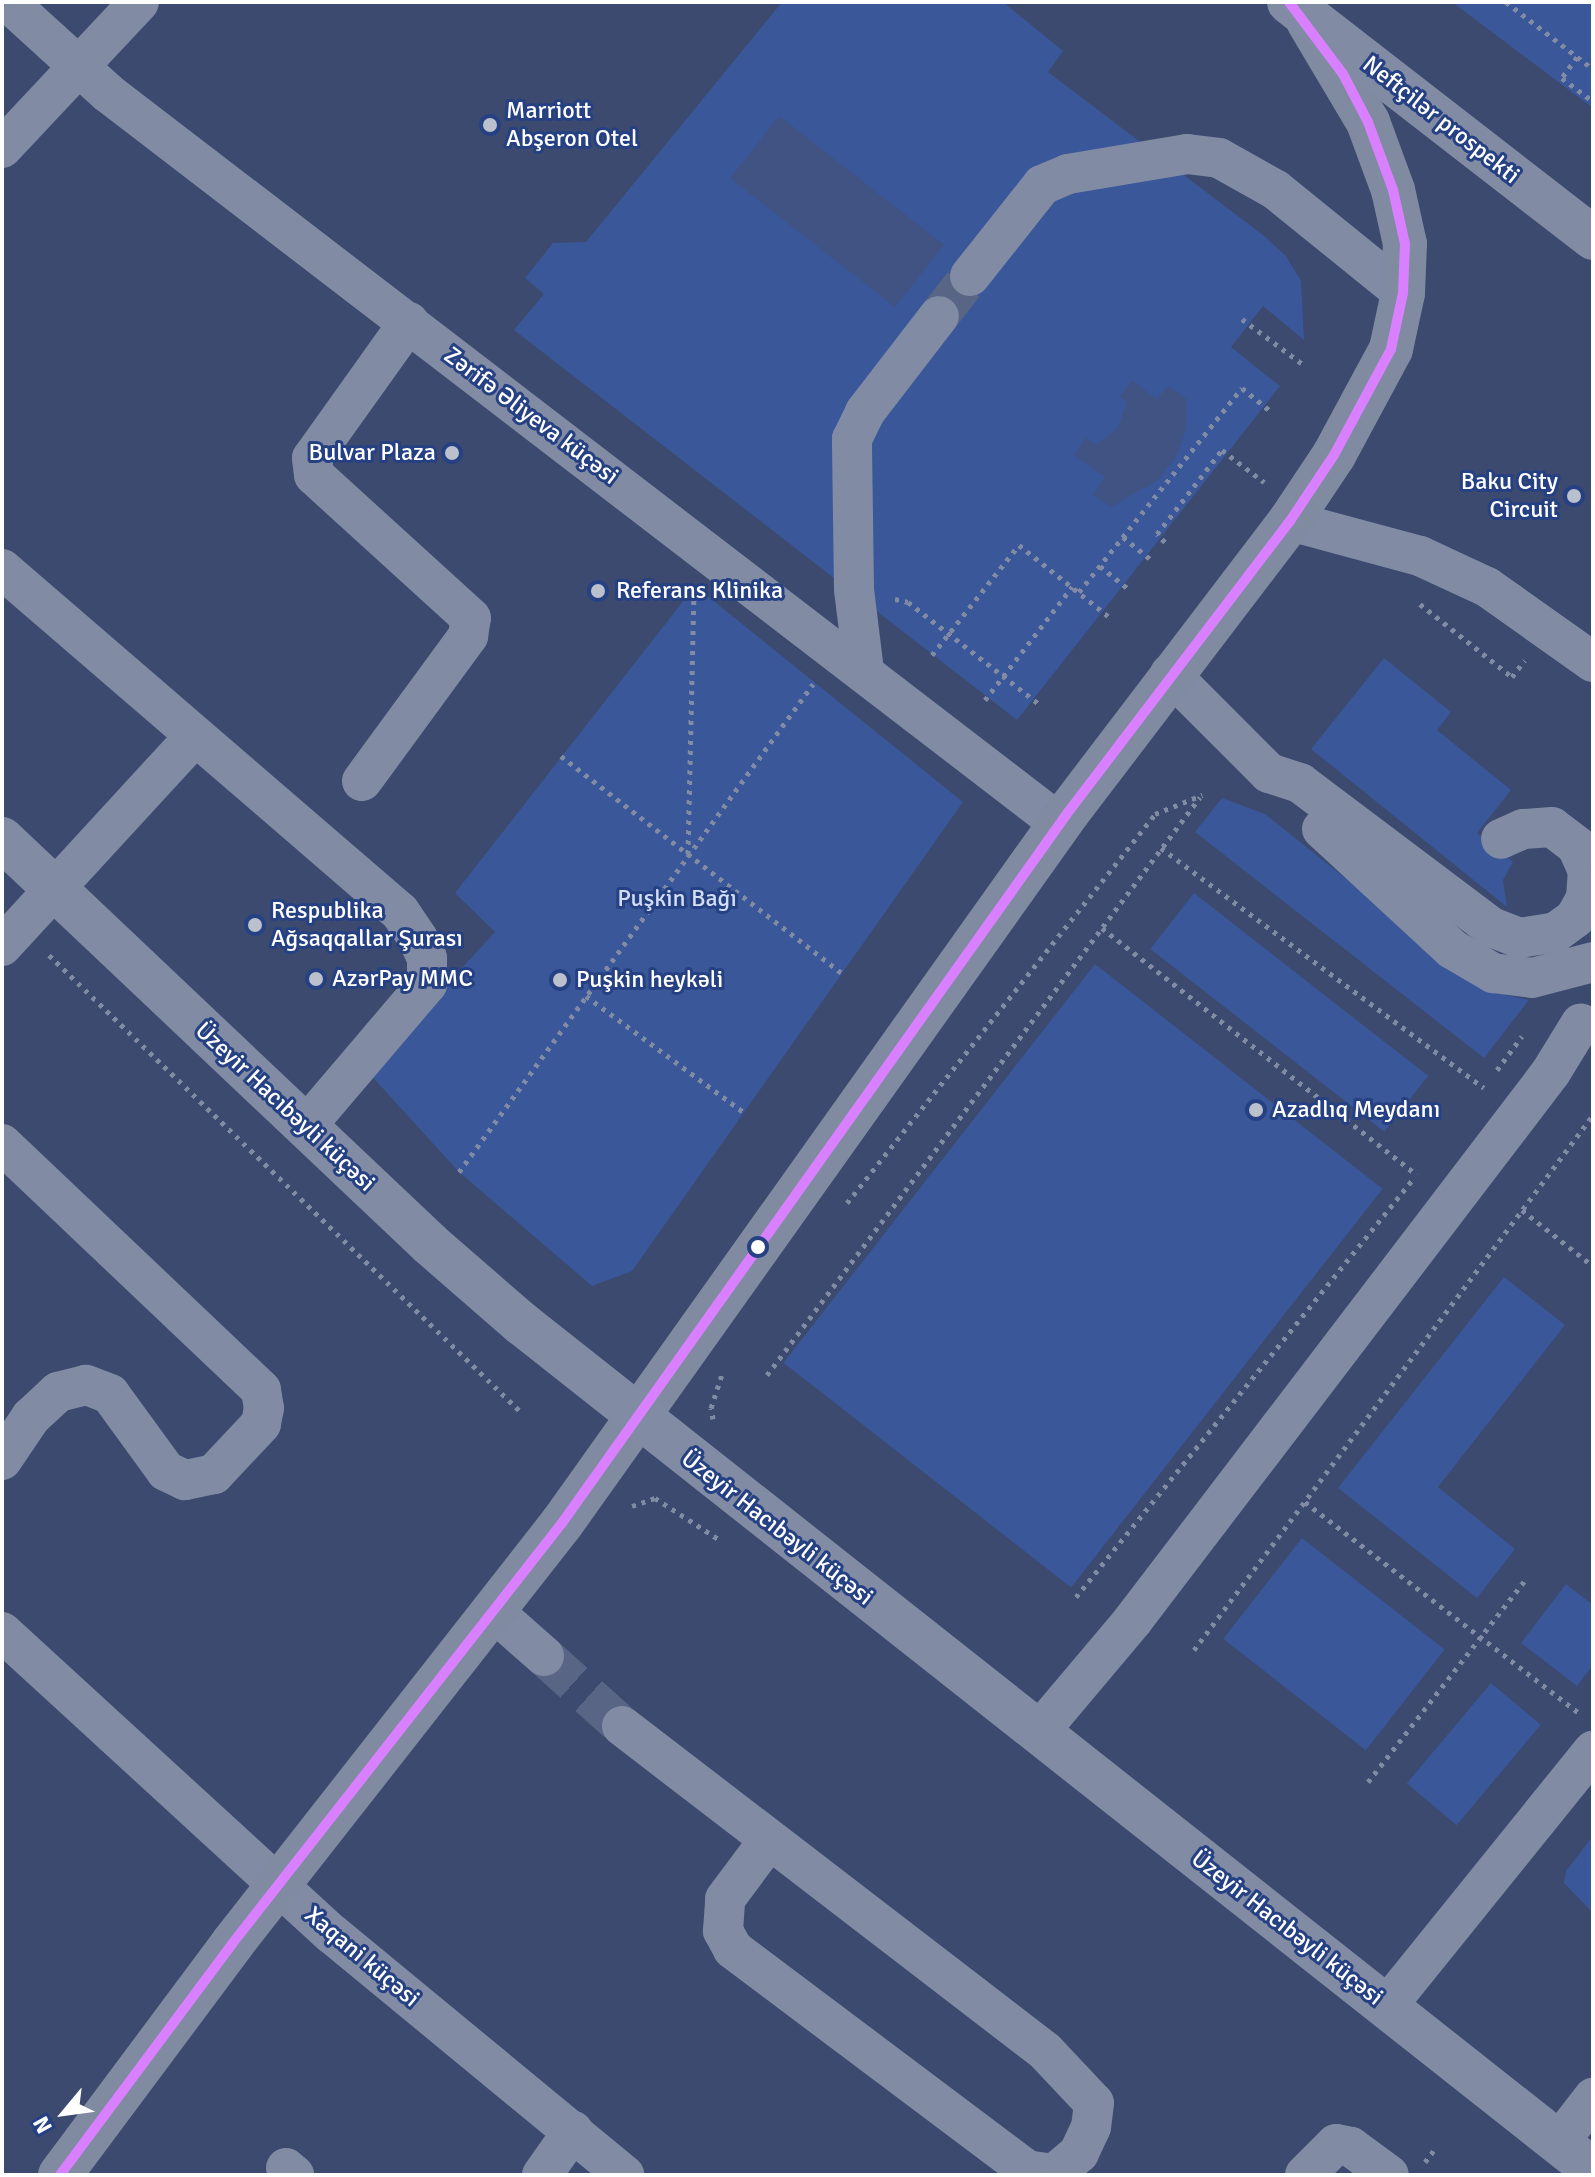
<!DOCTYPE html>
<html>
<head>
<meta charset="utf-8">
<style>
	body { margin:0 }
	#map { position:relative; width:1595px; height:2177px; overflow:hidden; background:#3b4a6e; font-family:Signika,sans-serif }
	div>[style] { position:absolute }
	.green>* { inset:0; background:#3a5799; transform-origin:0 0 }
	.water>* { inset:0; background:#405383; transform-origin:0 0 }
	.minor-tunnel>* { height:40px; margin-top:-20px; transform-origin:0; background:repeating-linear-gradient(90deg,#586584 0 40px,transparent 0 60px) }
	.path>* { height:5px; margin-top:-2.5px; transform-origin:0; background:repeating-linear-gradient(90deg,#818ba4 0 4px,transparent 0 10px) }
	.minor>* { height:40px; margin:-20px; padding:0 20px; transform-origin:20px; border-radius:20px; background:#818ba4 }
	.major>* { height:44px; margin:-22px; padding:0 22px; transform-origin:22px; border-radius:22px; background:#808aa1 }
	.highway>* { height:44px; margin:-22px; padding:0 22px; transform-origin:22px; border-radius:22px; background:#828ba4 }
	.bus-1>* { height:10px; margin:-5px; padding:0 5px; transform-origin:5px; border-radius:5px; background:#d880ff }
	.dots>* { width:22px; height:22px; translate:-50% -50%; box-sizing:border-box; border:4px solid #264183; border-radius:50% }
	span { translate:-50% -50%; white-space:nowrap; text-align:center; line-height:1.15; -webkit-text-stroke:6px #264183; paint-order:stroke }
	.poi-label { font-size:24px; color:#fff }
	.left { translate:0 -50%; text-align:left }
	.right { translate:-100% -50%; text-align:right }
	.street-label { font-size:24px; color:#fff }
	.park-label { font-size:24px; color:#d3ddf6 }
	.frame { position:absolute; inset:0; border:4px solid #fff; pointer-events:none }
	.north { position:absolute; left:24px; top:2073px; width:80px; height:80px; -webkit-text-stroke:6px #264183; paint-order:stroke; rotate:241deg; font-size:22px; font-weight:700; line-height:32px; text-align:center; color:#fff }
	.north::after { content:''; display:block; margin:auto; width:28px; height:36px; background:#fff; clip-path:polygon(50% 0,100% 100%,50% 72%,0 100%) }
</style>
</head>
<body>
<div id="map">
	<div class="green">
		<div style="clip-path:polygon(782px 2px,1003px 2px,1063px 51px,1048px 72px,1263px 235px,1286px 256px,1301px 281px,1304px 340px,1263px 306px,1231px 347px,1280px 386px,1017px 720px,514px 330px,544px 294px,525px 278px,553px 243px,586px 242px)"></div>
		<div style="clip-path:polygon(1452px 2px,1593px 2px,1593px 108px)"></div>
		<div style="clip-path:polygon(695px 586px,963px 802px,632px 1271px,592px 1286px,459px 1172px,367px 1071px,495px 932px,455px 893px)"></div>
		<div style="clip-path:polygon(1384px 658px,1451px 712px,1437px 730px,1511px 790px,1477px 833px,1513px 862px,1503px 880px,1507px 907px,1311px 749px)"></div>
		<div style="clip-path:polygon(1222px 798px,1265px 814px,1460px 970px,1506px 995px,1529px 1000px,1484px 1058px,1195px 832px)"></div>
		<div style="left:1194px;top:893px;width:297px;height:71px;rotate:38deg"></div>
		<div style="left:1095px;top:964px;width:365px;height:506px;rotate:38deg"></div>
		<div style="clip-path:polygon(1504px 1277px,1565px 1325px,1438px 1487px,1515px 1549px,1477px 1598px,1338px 1488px)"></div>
		<div style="left:1302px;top:1538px;width:181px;height:128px;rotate:38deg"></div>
		<div style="clip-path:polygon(1566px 1584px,1593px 1605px,1593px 1665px,1577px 1686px,1521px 1643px)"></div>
		<div style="left:1491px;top:1683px;width:65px;height:131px;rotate:40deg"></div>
		<div style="clip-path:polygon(1593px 1836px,1593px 1913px,1564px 1883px,1566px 1871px)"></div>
	</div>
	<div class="water">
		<div style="left:779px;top:116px;width:209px;height:79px;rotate:38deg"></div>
		<div style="clip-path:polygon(1132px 380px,1157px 399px,1168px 386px,1186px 399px,1186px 429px,1176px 457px,1158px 480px,1111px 507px,1093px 495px,1105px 477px,1074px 455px,1086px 438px,1096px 445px,1118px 428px,1127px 403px,1120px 397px)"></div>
	</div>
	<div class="minor-tunnel">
		<div style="left:939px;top:316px;width:51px;rotate:-52.2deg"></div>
		<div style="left:544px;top:1656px;width:105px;rotate:41.9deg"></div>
	</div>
	<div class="path">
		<div style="left:1506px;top:2px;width:110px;rotate:37.6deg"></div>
		<div style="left:1577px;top:57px;width:26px;rotate:126deg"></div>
		<div style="left:1562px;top:78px;width:39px;rotate:37deg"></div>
		<div style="left:1242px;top:319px;width:77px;rotate:36.6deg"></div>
		<div style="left:1123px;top:537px;width:36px;rotate:39deg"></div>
		<div style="left:1165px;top:542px;width:11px;rotate:-135deg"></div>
		<div style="left:1157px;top:534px;width:106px;rotate:-52.3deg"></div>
		<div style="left:1222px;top:450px;width:53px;rotate:37.3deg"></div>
		<div style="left:1100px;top:566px;width:36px;rotate:39deg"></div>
		<div style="left:1079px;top:592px;width:261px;rotate:-51.4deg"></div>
		<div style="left:1242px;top:388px;width:35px;rotate:39deg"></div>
		<div style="left:895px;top:599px;width:13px;rotate:13deg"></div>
		<div style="left:908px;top:602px;width:166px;rotate:37.9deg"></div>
		<div style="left:1420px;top:604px;width:117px;rotate:38.4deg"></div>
		<div style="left:1512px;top:677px;width:21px;rotate:-53deg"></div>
		<div style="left:932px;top:655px;width:140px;rotate:-51.7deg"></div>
		<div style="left:1019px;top:545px;width:114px;rotate:38.6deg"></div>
		<div style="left:985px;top:700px;width:143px;rotate:-52.4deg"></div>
		<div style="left:561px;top:756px;width:356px;rotate:37.7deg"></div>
		<div style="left:1161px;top:848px;width:402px;rotate:36.6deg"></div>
		<div style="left:688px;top:854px;width:262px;rotate:-88.7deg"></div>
		<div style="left:1102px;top:928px;width:400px;rotate:38.1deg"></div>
		<div style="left:49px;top:955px;width:658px;rotate:44.08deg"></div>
		<div style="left:586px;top:996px;width:199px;rotate:36.4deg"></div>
		<div style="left:1497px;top:1070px;width:42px;rotate:-53.7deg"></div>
		<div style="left:459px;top:1172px;width:603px;rotate:-54.04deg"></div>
		<div style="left:847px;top:1203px;width:496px;rotate:-51.6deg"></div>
		<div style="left:1155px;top:814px;width:51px;rotate:-22deg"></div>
		<div style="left:1522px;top:1210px;width:90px;rotate:38.3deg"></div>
		<div style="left:767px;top:1375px;width:722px;rotate:-53.16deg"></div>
		<div style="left:713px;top:1419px;width:11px;rotate:-100deg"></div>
		<div style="left:711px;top:1408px;width:35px;rotate:-72deg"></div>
		<div style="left:1305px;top:1502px;width:347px;rotate:37.6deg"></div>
		<div style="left:632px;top:1506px;width:24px;rotate:-19deg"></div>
		<div style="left:655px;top:1498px;width:77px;rotate:32.9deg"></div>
		<div style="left:1076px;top:1597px;width:537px;rotate:-51.12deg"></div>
		<div style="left:1194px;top:1650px;width:667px;rotate:-53.28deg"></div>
		<div style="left:1368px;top:1782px;width:259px;rotate:-52.1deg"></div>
		<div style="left:1425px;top:2162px;width:15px;rotate:-53deg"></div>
	</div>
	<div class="minor">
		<div style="left:8px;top:2px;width:135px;rotate:42.3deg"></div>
		<div style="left:108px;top:93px;width:1199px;rotate:37.51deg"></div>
		<div style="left:2px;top:148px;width:200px;rotate:-46.8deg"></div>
		<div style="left:970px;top:276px;width:116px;rotate:-51.6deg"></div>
		<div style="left:1042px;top:185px;width:28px;rotate:-23deg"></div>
		<div style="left:1068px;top:174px;width:121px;rotate:-9.5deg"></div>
		<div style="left:1187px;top:154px;width:32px;rotate:7deg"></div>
		<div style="left:1219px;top:158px;width:65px;rotate:29.3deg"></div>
		<div style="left:1276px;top:190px;width:164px;rotate:39deg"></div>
		<div style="left:1290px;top:521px;width:135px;rotate:15.1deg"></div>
		<div style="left:1420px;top:556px;width:74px;rotate:24.8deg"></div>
		<div style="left:1487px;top:587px;width:130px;rotate:35.3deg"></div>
		<div style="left:2px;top:569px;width:525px;rotate:40.76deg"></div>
		<div style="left:400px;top:912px;width:32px;rotate:56deg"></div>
		<div style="left:418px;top:939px;width:21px;rotate:65deg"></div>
		<div style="left:427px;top:958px;width:26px;rotate:90deg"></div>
		<div style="left:427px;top:984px;width:187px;rotate:130.4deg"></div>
		<div style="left:864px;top:671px;width:83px;rotate:-97deg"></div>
		<div style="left:854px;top:589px;width:150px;rotate:-90.8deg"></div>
		<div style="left:852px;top:439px;width:30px;rotate:-64deg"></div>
		<div style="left:865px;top:412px;width:121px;rotate:-52.4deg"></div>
		<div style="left:1170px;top:674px;width:140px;rotate:45deg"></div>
		<div style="left:1269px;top:773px;width:33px;rotate:18deg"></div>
		<div style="left:1300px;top:783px;width:239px;rotate:37deg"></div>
		<div style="left:1491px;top:927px;width:30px;rotate:21deg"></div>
		<div style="left:1519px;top:938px;width:37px;rotate:-9deg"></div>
		<div style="left:1556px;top:932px;width:24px;rotate:-36deg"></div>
		<div style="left:1575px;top:918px;width:23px;rotate:-61deg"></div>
		<div style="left:1586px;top:898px;width:27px;rotate:-86deg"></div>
		<div style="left:1588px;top:871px;width:27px;rotate:-114deg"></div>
		<div style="left:1577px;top:846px;width:31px;rotate:-143deg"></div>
		<div style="left:1552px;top:827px;width:29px;rotate:176deg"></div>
		<div style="left:1523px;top:829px;width:24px;rotate:156deg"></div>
		<div style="left:362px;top:781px;width:180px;rotate:-53.8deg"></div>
		<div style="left:468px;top:636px;width:18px;rotate:-81deg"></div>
		<div style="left:471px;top:618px;width:212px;rotate:-137.7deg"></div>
		<div style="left:314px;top:475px;width:17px;rotate:-97deg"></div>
		<div style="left:312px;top:458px;width:167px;rotate:-54.5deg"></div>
		<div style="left:1322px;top:829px;width:177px;rotate:42.7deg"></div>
		<div style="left:1452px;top:949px;width:48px;rotate:30.3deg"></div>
		<div style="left:1493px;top:973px;width:39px;rotate:7deg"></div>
		<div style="left:1532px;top:978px;width:63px;rotate:-14.7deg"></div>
		<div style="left:2px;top:946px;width:285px;rotate:-47.4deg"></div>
		<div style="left:2px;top:1144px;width:357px;rotate:43.5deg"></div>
		<div style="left:261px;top:1390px;width:18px;rotate:81deg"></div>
		<div style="left:264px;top:1408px;width:16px;rotate:101deg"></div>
		<div style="left:261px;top:1424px;width:69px;rotate:133.2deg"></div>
		<div style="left:214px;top:1474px;width:30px;rotate:168deg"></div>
		<div style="left:185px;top:1480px;width:21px;rotate:-155deg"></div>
		<div style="left:166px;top:1471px;width:95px;rotate:-126deg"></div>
		<div style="left:110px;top:1394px;width:26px;rotate:-159deg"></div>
		<div style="left:86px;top:1385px;width:29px;rotate:166deg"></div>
		<div style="left:58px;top:1392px;width:37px;rotate:137deg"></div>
		<div style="left:31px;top:1417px;width:52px;rotate:124deg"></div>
		<div style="left:493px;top:1611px;width:68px;rotate:41.4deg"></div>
		<div style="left:2px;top:1632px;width:447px;rotate:42.5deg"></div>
		<div style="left:332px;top:1934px;width:379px;rotate:39.5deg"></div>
		<div style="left:622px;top:1726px;width:533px;rotate:37.54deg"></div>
		<div style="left:1045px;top:2051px;width:71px;rotate:46.7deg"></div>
		<div style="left:1094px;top:2103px;width:24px;rotate:97deg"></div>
		<div style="left:1091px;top:2127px;width:29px;rotate:115deg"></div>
		<div style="left:1079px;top:2153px;width:33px;rotate:140deg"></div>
		<div style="left:1054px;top:2174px;width:27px;rotate:-172deg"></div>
		<div style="left:1027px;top:2170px;width:368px;rotate:-143.1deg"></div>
		<div style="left:733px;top:1949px;width:21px;rotate:-119deg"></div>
		<div style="left:723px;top:1931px;width:32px;rotate:-86deg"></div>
		<div style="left:725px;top:1899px;width:74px;rotate:-53.3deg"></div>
		<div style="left:1038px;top:1733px;width:148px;rotate:-49.9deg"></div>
		<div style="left:1133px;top:1620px;width:689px;rotate:-52.66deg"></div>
		<div style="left:1551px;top:1072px;width:57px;rotate:-58.5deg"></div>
		<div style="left:1387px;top:2006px;width:328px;rotate:-51.1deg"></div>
		<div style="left:1559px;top:2142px;width:56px;rotate:-52.3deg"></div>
		<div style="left:286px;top:2168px;width:11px;rotate:41deg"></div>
		<div style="left:542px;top:2175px;width:54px;rotate:-54.8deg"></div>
		<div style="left:1305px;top:2175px;width:44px;rotate:-45deg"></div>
		<div style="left:1336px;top:2144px;width:15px;rotate:11deg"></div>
		<div style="left:1351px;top:2147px;width:47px;rotate:36.4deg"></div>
	</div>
	<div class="major">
		<div style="left:60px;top:2175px;width:288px;rotate:-53.3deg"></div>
		<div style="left:232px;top:1944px;width:535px;rotate:-51.91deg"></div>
		<div style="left:562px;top:1523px;width:874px;rotate:-54.55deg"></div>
		<div style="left:1069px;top:811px;width:365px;rotate:-52.7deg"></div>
		<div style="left:1290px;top:521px;width:79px;rotate:-56.3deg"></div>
		<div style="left:1334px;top:455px;width:120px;rotate:-61.7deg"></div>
		<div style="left:1391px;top:349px;width:57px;rotate:-77.9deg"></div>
		<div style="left:1403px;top:293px;width:49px;rotate:-87.7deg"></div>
		<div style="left:1405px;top:244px;width:55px;rotate:-102.5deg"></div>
		<div style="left:1393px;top:190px;width:72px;rotate:-110.2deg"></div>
		<div style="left:1368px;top:122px;width:117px;rotate:-120.7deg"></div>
	</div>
	<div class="highway">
		<div style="left:1289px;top:2px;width:385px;rotate:37.8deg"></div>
		<div style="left:2px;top:839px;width:589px;rotate:43.42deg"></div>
		<div style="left:430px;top:1244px;width:121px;rotate:41deg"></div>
		<div style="left:521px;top:1323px;width:1366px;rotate:38.31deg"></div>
	</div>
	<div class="bus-1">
		<div style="left:60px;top:2175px;width:288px;rotate:-53.3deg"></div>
		<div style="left:232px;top:1944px;width:535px;rotate:-51.91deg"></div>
		<div style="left:562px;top:1523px;width:874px;rotate:-54.55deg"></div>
		<div style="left:1069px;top:811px;width:365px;rotate:-52.7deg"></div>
		<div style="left:1290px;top:521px;width:79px;rotate:-56.3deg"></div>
		<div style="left:1334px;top:455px;width:120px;rotate:-61.7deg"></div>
		<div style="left:1391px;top:349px;width:57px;rotate:-77.9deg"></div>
		<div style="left:1403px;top:293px;width:49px;rotate:-87.7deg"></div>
		<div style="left:1405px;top:244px;width:55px;rotate:-102.5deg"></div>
		<div style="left:1393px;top:190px;width:72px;rotate:-110.2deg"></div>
		<div style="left:1368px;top:122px;width:54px;rotate:-117.5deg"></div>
		<div style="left:1343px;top:74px;width:90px;rotate:-126.9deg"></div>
	</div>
	<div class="dots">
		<div style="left:490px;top:125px;background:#bac0cc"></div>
		<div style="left:452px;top:453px;background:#bac0cc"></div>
		<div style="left:1574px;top:496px;background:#bac0cc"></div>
		<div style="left:598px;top:591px;background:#bac0cc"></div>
		<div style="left:255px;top:925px;background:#bac0cc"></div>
		<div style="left:316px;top:979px;background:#bac0cc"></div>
		<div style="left:560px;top:980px;background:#bac0cc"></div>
		<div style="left:1256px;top:1110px;background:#bac0cc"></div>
		<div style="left:758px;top:1247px;background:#fff"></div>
	</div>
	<div class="poi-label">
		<span class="left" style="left:506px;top:125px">Marriott<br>Abşeron Otel</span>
		<span class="right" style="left:436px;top:453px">Bulvar Plaza</span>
		<span class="right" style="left:1558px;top:496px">Baku City<br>Circuit</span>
		<span class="left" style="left:616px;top:591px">Referans Klinika</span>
		<span class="left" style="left:271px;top:925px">Respublika<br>Ağsaqqallar Şurası</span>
		<span class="left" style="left:332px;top:979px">AzərPay MMC</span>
		<span class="left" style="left:576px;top:980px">Puşkin heykəli</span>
		<span class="left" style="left:1272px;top:1110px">Azadlıq Meydanı</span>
	</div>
	<div class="street-label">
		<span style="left:1441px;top:120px;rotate:38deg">Neftçilər prospekti</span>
		<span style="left:531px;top:416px;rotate:37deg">Zərifə Əliyeva küçəsi</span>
		<span style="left:285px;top:1107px;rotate:43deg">Üzeyir Hacıbəyli küçəsi</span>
		<span style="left:777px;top:1528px;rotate:38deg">Üzeyir Hacıbəyli küçəsi</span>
		<span style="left:1287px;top:1928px;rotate:38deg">Üzeyir Hacıbəyli küçəsi</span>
		<span style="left:362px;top:1957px;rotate:40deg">Xaqani küçəsi</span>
	</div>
	<div class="park-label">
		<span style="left:677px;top:899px">Puşkin Bağı</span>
	</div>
	<div class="frame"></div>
	<div class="north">N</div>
</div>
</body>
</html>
